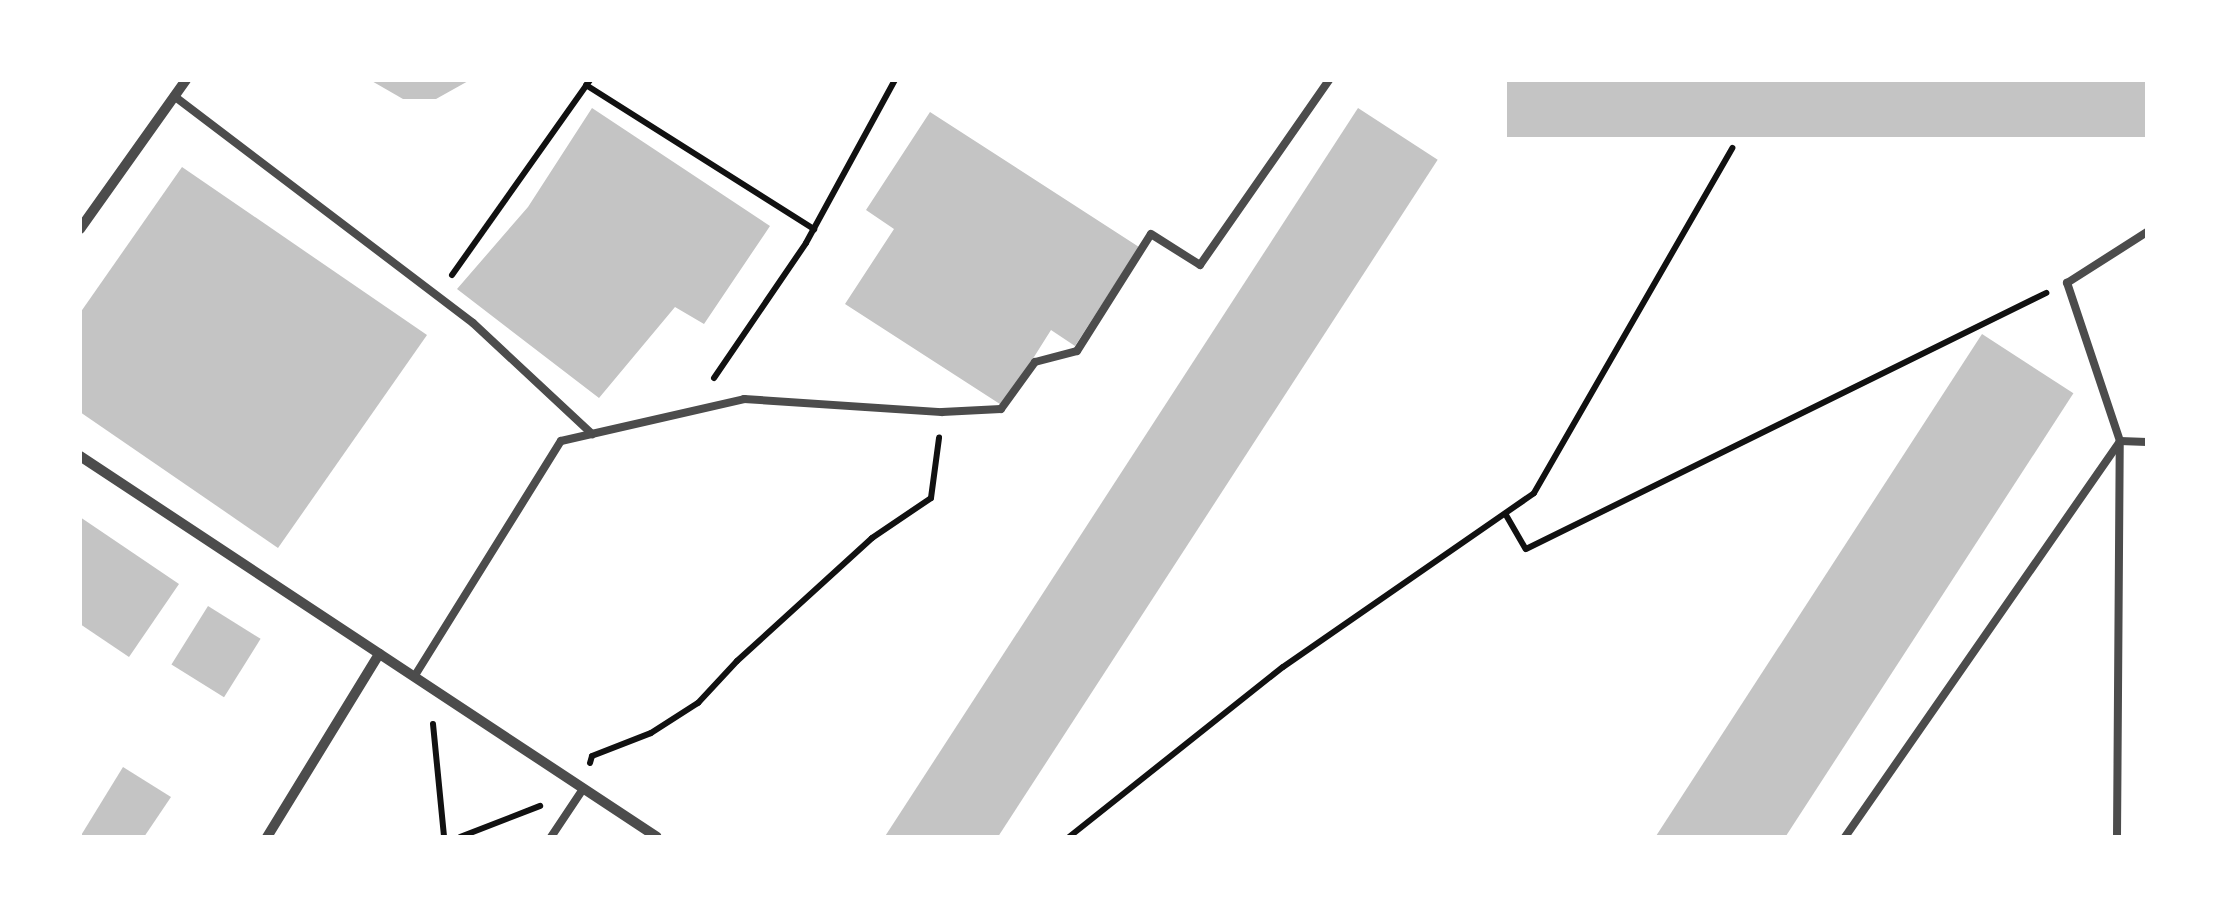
<!DOCTYPE html>
<html>
<head>
<meta charset="utf-8">
<style>
	body { margin:0 }
	#map { position:relative; width:2227px; height:917px; overflow:hidden; background:#fff; font-family:"PT Sans Narrow",sans-serif }
	div>[style] { position:absolute }
	.building>* { inset:0; background:#c4c4c4; transform-origin:0 0 }
	.path>* { height:6px; margin:-3px; padding:0 3px; transform-origin:3px; border-radius:3px; background:#111 }
	.service>* { height:8px; margin:-4px; padding:0 4px; transform-origin:4px; border-radius:4px; background:#4c4c4c }
	.minor>* { height:10px; margin:-5px; padding:0 5px; transform-origin:5px; border-radius:5px; background:#4c4c4c }
	span { translate:-50% -50%; white-space:nowrap; text-align:center; line-height:1.15; -webkit-text-stroke:10px #fff; paint-order:stroke }
	.frame { position:absolute; inset:0; border:82px solid #fff; pointer-events:none }
</style>
</head>
<body>
<div id="map">
	<div class="building">
		<div style="clip-path:polygon(370px 80px,470px 80px,436px 99px,403px 99px)"></div>
		<div style="left:1507px;top:80px;width:640px;height:57px"></div>
		<div style="clip-path:polygon(592px 108px,770px 226px,704px 324px,675px 307px,599px 398px,457px 289px,528px 207px)"></div>
		<div style="left:1358px;top:108px;width:95px;height:877px;rotate:33deg"></div>
		<div style="clip-path:polygon(930px 112px,1139px 247px,1075px 346px,1051px 330px,1003px 406px,845px 304px,894px 229px,866px 210px)"></div>
		<div style="clip-path:polygon(182px 167px,427px 335px,278px 548px,80px 412px,80px 313px)"></div>
		<div style="left:1982px;top:334px;width:109px;height:603px;rotate:33deg"></div>
		<div style="clip-path:polygon(80px 517px,179px 584px,129px 657px,80px 624px)"></div>
		<div style="left:208px;top:606px;width:62px;height:69px;rotate:32deg"></div>
		<div style="clip-path:polygon(123px 767px,171px 797px,144px 837px,80px 837px)"></div>
	</div>
	<div class="path">
		<div style="left:586px;top:85px;width:270px;rotate:32.3deg"></div>
		<div style="left:452px;top:275px;width:239px;rotate:-54.7deg"></div>
		<div style="left:714px;top:378px;width:163px;rotate:-55.7deg"></div>
		<div style="left:806px;top:243px;width:186px;rotate:-61.4deg"></div>
		<div style="left:1506px;top:515px;width:39px;rotate:60deg"></div>
		<div style="left:1526px;top:549px;width:580px;rotate:-26.21deg"></div>
		<div style="left:433px;top:724px;width:114px;rotate:84.4deg"></div>
		<div style="left:590px;top:763px;width:7px;rotate:-74deg"></div>
		<div style="left:592px;top:756px;width:63px;rotate:-21.3deg"></div>
		<div style="left:651px;top:733px;width:56px;rotate:-32.6deg"></div>
		<div style="left:698px;top:703px;width:57px;rotate:-47.1deg"></div>
		<div style="left:737px;top:661px;width:183px;rotate:-42.3deg"></div>
		<div style="left:872px;top:538px;width:71px;rotate:-34.1deg"></div>
		<div style="left:931px;top:498px;width:61px;rotate:-82.4deg"></div>
		<div style="left:460px;top:837px;width:86px;rotate:-21.2deg"></div>
		<div style="left:1069px;top:837px;width:273px;rotate:-38.5deg"></div>
		<div style="left:1283px;top:667px;width:305px;rotate:-34.7deg"></div>
		<div style="left:1534px;top:493px;width:398px;rotate:-60.1deg"></div>
	</div>
	<div class="service">
		<div style="left:174px;top:96px;width:375px;rotate:37.2deg"></div>
		<div style="left:473px;top:323px;width:163px;rotate:43deg"></div>
		<div style="left:2120px;top:441px;width:27px;rotate:2deg"></div>
		<div style="left:414px;top:677px;width:278px;rotate:-58.1deg"></div>
		<div style="left:561px;top:441px;width:188px;rotate:-12.9deg"></div>
		<div style="left:744px;top:399px;width:198px;rotate:3.8deg"></div>
		<div style="left:942px;top:412px;width:59px;rotate:-2.9deg"></div>
		<div style="left:1001px;top:409px;width:58px;rotate:-54.1deg"></div>
		<div style="left:1035px;top:362px;width:43px;rotate:-14.7deg"></div>
		<div style="left:1077px;top:351px;width:138px;rotate:-57.7deg"></div>
		<div style="left:1151px;top:234px;width:58px;rotate:32.3deg"></div>
		<div style="left:1200px;top:265px;width:226px;rotate:-55.1deg"></div>
		<div style="left:551px;top:837px;width:58px;rotate:-56.3deg"></div>
		<div style="left:1845px;top:837px;width:482px;rotate:-55.2deg"></div>
		<div style="left:2117px;top:837px;width:396px;rotate:-89.6deg"></div>
		<div style="left:2120px;top:441px;width:167px;rotate:-108.5deg"></div>
		<div style="left:2067px;top:283px;width:95px;rotate:-32.5deg"></div>
	</div>
	<div class="minor">
		<div style="left:80px;top:229px;width:183px;rotate:-54.6deg"></div>
		<div style="left:80px;top:456px;width:691px;rotate:33.44deg"></div>
		<div style="left:267px;top:837px;width:215px;rotate:-58.5deg"></div>
	</div>
	<div class="frame"></div>
</div>
</body>
</html>
